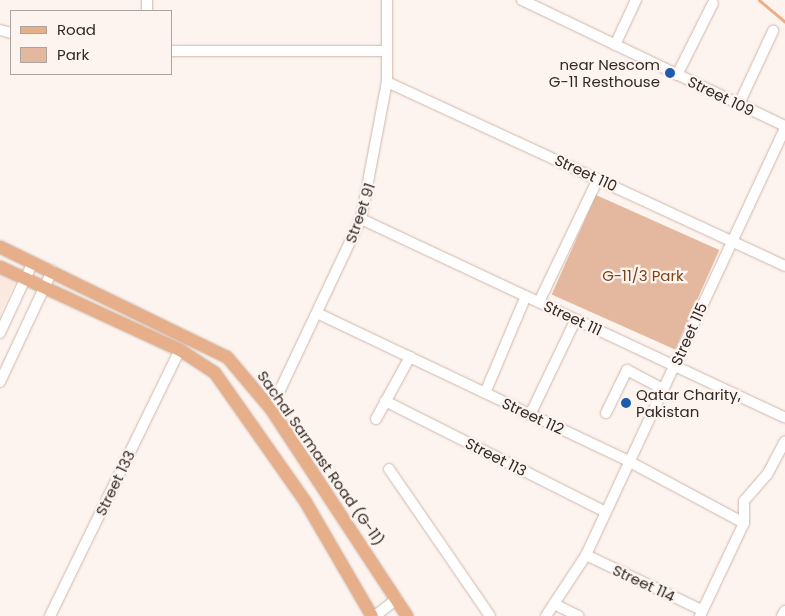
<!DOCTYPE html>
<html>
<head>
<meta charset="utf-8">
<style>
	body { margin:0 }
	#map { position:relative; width:785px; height:616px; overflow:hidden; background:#fdf4ef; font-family:Poppins,sans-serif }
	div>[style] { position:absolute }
	.built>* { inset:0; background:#fbe9df }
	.green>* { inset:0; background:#e4b89e; transform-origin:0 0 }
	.stream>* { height:3px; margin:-1.5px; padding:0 1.5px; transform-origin:1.5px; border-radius:1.5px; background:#efac83 }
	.roads { filter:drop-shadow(0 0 1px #cdb7ab) drop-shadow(0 0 1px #cdb7ab) }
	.minor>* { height:10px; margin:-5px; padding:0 5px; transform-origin:5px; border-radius:5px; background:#fff }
	.major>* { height:12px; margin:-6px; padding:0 6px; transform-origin:6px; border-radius:6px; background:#e7af89 }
	.dots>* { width:14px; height:14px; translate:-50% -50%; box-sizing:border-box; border:2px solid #fdf4ef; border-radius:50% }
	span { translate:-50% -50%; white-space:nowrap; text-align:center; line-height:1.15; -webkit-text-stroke:4.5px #fdf4ef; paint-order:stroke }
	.poi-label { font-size:15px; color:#312924 }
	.right { translate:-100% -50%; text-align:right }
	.left { translate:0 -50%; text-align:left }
	.street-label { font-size:15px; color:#312924 }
	.park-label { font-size:15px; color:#7f4216 }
	.legend { position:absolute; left:10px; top:10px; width:162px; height:65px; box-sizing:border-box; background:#fdf4ef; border:1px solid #aba39e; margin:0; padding:6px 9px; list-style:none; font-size:15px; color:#312924 }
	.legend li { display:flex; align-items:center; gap:10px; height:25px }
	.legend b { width:25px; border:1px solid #aba39e }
</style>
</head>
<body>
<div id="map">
	<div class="built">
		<div style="clip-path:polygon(0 270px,17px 278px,0 315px)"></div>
	</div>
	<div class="green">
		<div style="left:596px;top:195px;width:135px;height:109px;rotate:24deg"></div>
	</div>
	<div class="stream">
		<div style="left:759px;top:0;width:34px;rotate:40deg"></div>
	</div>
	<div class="roads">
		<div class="minor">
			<div style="left:522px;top:0;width:292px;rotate:25.6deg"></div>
			<div style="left:147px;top:11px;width:11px;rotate:-90deg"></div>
			<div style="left:0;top:30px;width:11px;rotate:15deg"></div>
			<div style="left:615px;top:45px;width:50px;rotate:-65deg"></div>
			<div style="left:171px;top:51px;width:216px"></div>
			<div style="left:677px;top:75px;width:80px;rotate:-63.4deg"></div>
			<div style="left:387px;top:82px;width:438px;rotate:24.8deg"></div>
			<div style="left:739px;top:104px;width:81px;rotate:-65deg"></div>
			<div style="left:361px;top:219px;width:468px;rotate:25.1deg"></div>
			<div style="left:539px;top:302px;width:136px;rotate:-64.4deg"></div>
			<div style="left:319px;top:314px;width:344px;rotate:25.4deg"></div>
			<div style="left:630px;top:462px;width:129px;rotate:28.2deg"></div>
			<div style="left:0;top:333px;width:78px;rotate:-65.1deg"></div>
			<div style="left:0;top:382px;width:123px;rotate:-64.9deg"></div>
			<div style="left:485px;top:393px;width:105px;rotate:-67.1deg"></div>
			<div style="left:385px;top:401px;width:247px;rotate:26.7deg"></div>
			<div style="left:271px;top:409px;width:210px;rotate:-64.7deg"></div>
			<div style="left:361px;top:219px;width:139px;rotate:-79.3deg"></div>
			<div style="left:387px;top:82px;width:82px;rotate:-90deg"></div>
			<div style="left:606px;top:413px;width:48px;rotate:-64deg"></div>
			<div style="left:627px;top:370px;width:41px;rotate:27.8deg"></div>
			<div style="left:530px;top:415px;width:106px;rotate:-64.4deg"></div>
			<div style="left:376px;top:419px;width:71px;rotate:-61.3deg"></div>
			<div style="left:389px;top:469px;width:178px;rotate:55.5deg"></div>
			<div style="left:586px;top:555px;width:128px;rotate:25.4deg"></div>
			<div style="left:556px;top:605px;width:25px;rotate:26deg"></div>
			<div style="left:50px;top:616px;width:296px;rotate:-64deg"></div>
			<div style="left:375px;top:616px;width:28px;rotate:-38deg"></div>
			<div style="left:546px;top:616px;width:73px;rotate:-56.7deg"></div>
			<div style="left:586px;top:555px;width:471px;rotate:-65deg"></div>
			<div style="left:700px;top:616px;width:103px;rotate:-64.7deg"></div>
			<div style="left:744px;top:523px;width:22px;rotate:-90deg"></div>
			<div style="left:744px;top:501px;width:35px;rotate:-49deg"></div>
			<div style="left:767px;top:475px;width:38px;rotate:-62deg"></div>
			<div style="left:782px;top:616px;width:6px;rotate:-59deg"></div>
		</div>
		<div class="major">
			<div style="left:0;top:247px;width:252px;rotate:25.9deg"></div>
			<div style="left:227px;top:357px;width:68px;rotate:49.8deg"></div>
			<div style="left:271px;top:409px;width:248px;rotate:56.7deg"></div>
			<div style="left:0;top:267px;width:198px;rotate:24.8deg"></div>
			<div style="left:180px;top:350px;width:42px;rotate:33.3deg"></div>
			<div style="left:215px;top:373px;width:156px;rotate:54.9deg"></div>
			<div style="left:305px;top:501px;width:133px;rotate:59.8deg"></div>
		</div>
	</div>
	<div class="dots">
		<div style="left:670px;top:73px;background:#1c5cad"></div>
		<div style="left:626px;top:403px;background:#1c5cad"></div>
	</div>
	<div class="poi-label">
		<span class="right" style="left:660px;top:73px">near Nescom<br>G-11 Resthouse</span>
		<span class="left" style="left:636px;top:403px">Qatar Charity,<br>Pakistan</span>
	</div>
	<div class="street-label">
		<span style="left:721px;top:96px;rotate:26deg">Street 109</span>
		<span style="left:586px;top:173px;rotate:25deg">Street 110</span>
		<span style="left:360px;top:213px;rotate:-71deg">Street 91</span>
		<span style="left:573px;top:318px;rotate:25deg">Street 111</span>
		<span style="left:689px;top:334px;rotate:-66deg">Street 115</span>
		<span style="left:533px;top:416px;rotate:25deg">Street 112</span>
		<span style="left:496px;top:457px;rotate:27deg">Street 113</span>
		<span style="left:321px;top:458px;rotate:55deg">Sachal Sarmast Road (G-11)</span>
		<span style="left:115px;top:483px;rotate:-64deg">Street 133</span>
		<span style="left:644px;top:583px;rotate:25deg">Street 114</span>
	</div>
	<div class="park-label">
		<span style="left:643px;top:276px">G-11/3 Park</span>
	</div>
	<ul class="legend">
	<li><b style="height:6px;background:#e7af89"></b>Road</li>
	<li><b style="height:14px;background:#e4b89e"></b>Park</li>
	</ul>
</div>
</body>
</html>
